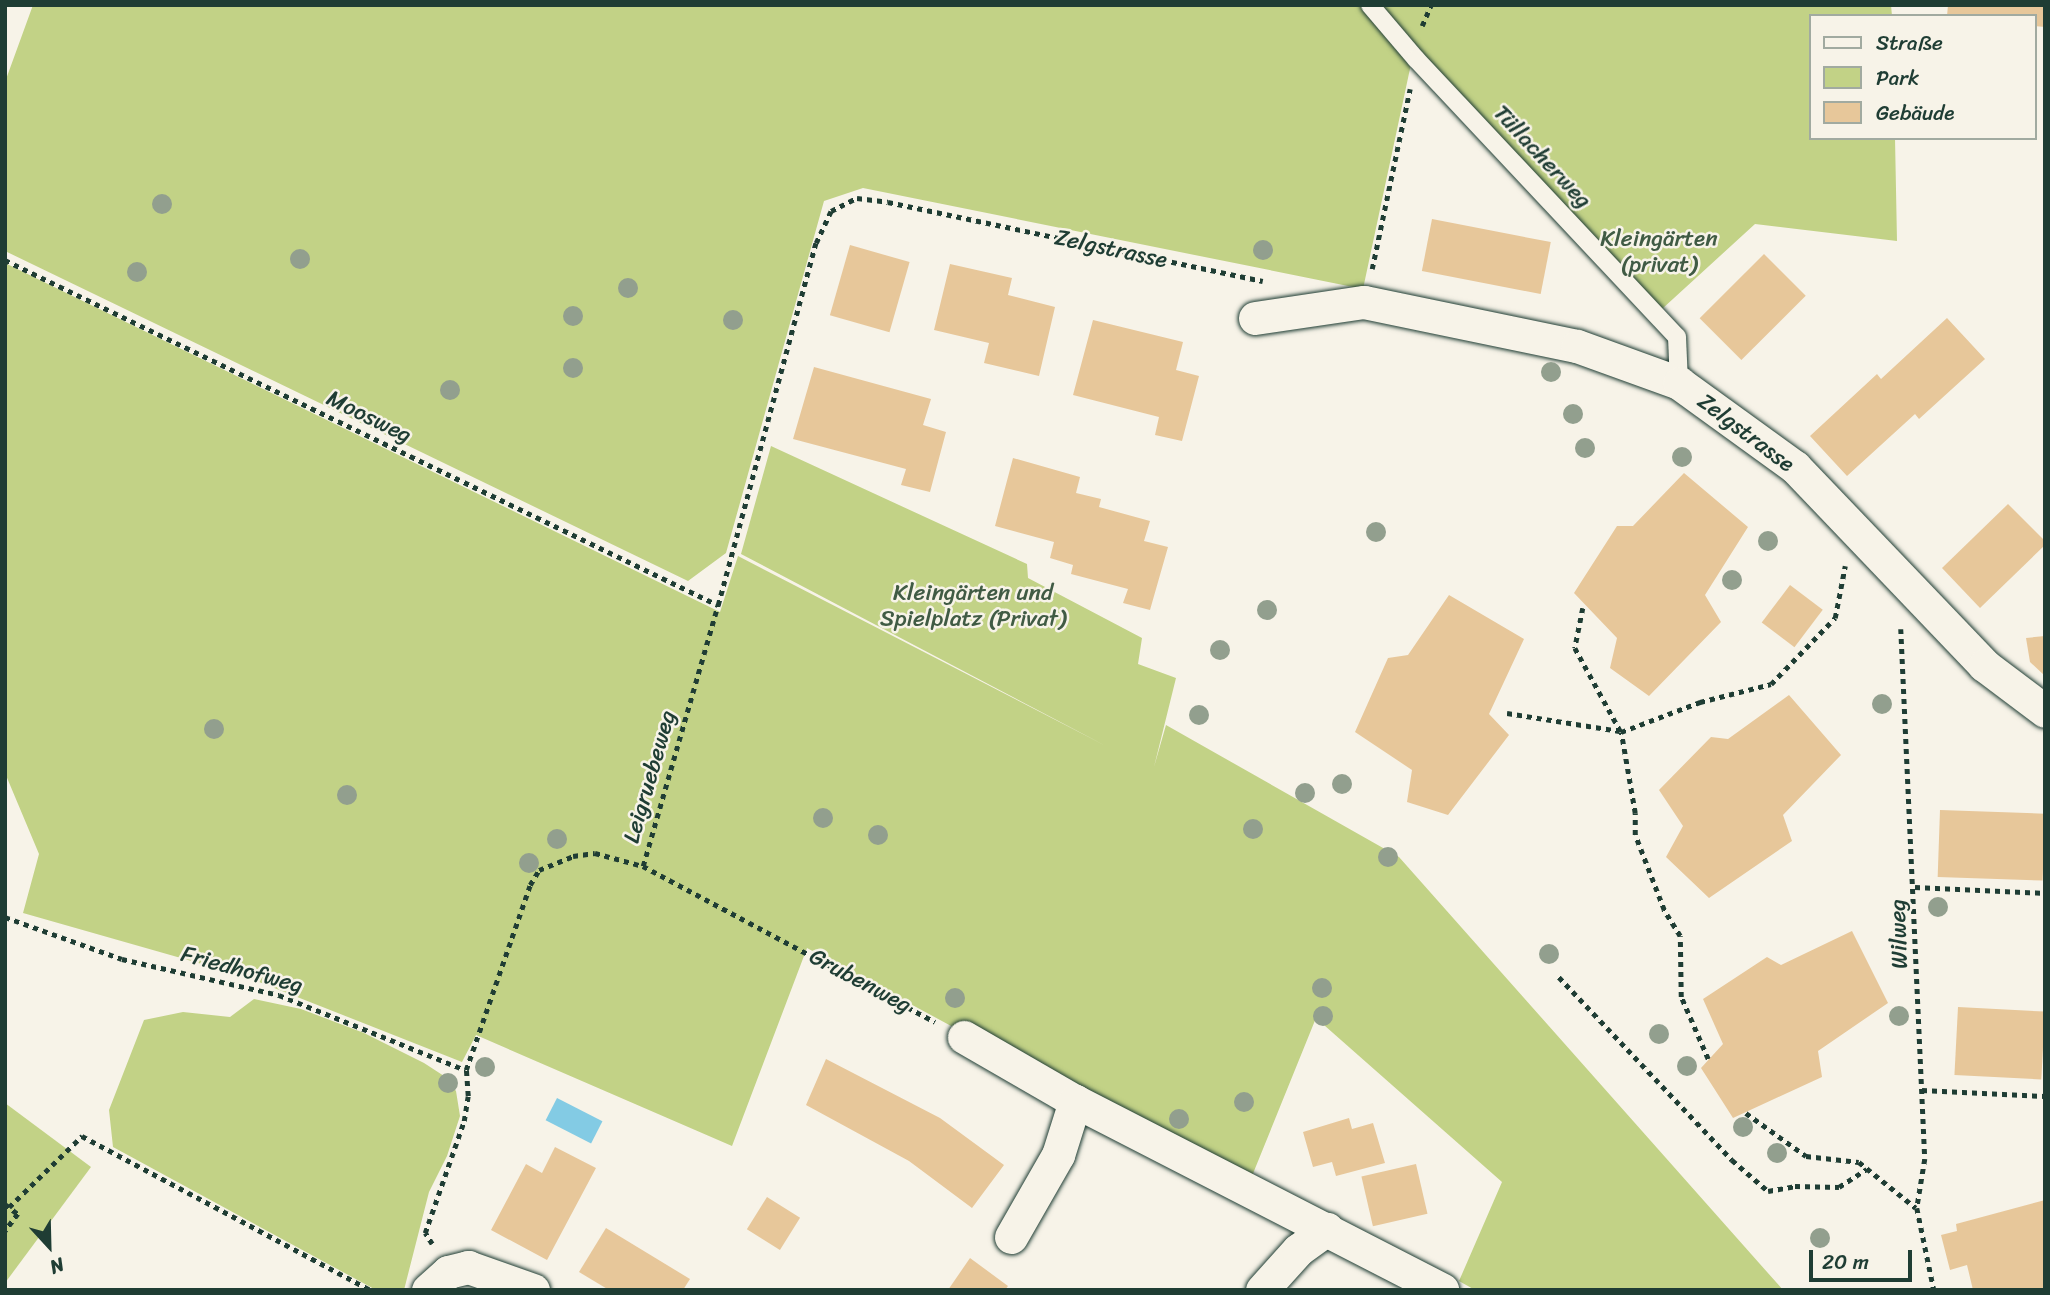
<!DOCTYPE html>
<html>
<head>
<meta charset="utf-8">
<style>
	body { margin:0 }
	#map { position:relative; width:2050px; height:1295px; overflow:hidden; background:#f7f3e8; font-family:Sriracha,sans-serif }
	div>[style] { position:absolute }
	.green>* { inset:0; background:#c2d286 }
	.water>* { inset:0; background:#83cbe4; transform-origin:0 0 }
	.building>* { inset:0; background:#e7c79a; transform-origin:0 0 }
	.path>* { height:4.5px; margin-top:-2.25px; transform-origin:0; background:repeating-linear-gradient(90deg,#1f3d34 0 5px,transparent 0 10px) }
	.roads { filter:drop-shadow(0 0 2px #1f3d34) drop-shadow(0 0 2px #1f3d34) }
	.lane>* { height:18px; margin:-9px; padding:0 9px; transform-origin:9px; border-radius:9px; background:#f7f3e8 }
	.street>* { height:33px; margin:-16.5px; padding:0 16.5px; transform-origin:16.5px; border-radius:16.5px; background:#f7f3e8 }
	.trees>* { width:20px; height:20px; margin:-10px; border-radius:50%; background:#929f8e }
	span { translate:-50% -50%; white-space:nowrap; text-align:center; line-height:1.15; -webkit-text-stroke:5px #f7f3e8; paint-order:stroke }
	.street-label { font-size:23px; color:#1f3d34 }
	.park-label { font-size:23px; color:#405b44 }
	.frame { position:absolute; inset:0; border:7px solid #1f3d34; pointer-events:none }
	.legend { position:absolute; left:1809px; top:14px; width:228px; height:126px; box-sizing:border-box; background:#f7f3e8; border:2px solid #a1aaa0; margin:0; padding:9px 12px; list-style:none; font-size:21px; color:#1f3d34 }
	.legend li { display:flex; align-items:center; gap:14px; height:35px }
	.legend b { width:35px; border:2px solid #a1aaa0 }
	.north { position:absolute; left:14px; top:1211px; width:70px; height:70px; -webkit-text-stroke:5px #f7f3e8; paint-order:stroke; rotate:158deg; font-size:19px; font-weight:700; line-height:28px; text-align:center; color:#1f3d34 }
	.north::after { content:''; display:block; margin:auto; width:24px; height:32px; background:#1f3d34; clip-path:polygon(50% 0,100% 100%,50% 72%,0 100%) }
	.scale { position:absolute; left:1809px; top:1250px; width:103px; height:32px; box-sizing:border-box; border:4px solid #1f3d34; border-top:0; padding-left:9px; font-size:21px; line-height:24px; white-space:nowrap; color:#1f3d34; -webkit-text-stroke:5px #f7f3e8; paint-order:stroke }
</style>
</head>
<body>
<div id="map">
	<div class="green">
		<div style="clip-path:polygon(33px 5px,1361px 5px,1411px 64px,1363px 289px,863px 188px,824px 201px,726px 553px,688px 581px,5px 251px,5px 82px)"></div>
		<div style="clip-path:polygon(1380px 5px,1891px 5px,1892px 16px,1810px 16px,1810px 138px,1895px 138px,1897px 241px,1755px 224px,1662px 309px,1541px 190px)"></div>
		<div style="clip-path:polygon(5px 263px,720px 612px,738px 556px,1106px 746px,741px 554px,771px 446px,1027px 564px,1028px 578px,1142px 638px,1138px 664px,1176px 678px,1154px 767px,1166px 725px,1399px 857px,1783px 1290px,1475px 1290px,1459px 1281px,1502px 1182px,1316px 1018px,1252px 1176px,1075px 1093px,807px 948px,732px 1146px,476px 1035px,462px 1062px,244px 976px,23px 913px,39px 854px,5px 773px)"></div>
		<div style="clip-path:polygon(254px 999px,301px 1009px,364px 1033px,424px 1063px,444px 1076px,456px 1091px,460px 1116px,447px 1156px,429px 1192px,404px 1290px,376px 1290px,113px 1147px,109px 1110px,144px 1020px,183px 1012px,230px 1017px)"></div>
		<div style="clip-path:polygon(5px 1103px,91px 1167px,5px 1283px)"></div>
	</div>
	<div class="water">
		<div style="left:557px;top:1098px;width:51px;height:25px;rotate:27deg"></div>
	</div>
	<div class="building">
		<div style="clip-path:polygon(1948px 5px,2045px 5px,2045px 27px,2034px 26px,2034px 16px,1947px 16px)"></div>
		<div style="left:1432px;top:219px;width:121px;height:53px;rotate:11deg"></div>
		<div style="left:850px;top:245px;width:62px;height:73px;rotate:16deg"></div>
		<div style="left:1764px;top:254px;width:59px;height:91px;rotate:45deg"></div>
		<div style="clip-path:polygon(950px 264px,1012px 278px,1008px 295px,1055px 307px,1039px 376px,984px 363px,989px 343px,934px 330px)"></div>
		<div style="clip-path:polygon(1947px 318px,1985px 359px,1919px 419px,1915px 414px,1847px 476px,1810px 436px,1877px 374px,1881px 379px)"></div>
		<div style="clip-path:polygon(1093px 320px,1183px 342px,1176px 370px,1199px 376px,1182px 441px,1155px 435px,1159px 417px,1073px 395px)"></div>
		<div style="clip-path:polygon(814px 367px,931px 399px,923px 425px,946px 432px,930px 492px,901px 485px,906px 469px,793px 439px)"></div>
		<div style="clip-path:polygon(1013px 458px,1080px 477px,1076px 493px,1101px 499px,1099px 507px,1150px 521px,1144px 541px,1168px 547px,1150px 610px,1123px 603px,1128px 589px,1071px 574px,1073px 565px,1050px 558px,1054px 542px,995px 526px)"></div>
		<div style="clip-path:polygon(1684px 473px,1748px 527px,1705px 595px,1721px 622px,1649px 696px,1610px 668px,1617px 638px,1574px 593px,1617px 526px,1633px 526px)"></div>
		<div style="clip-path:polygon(2008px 504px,2045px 541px,2045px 545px,1980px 608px,1942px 568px)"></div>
		<div style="left:1790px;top:585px;width:41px;height:47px;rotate:37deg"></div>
		<div style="clip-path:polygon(1449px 595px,1524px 639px,1489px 714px,1509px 735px,1448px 815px,1407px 802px,1412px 770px,1355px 732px,1388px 658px,1408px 655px)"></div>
		<div style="clip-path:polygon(2045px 636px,2045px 676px,2030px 662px,2026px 638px)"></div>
		<div style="clip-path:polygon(1789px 695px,1841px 755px,1783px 815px,1792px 841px,1709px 898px,1666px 857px,1683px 826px,1659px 790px,1711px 737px,1728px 739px)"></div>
		<div style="left:1940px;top:810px;width:105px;height:67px;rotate:2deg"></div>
		<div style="clip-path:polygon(1852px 931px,1888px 1003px,1818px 1051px,1822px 1077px,1733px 1118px,1701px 1068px,1723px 1044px,1703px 999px,1767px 957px,1781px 965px)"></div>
		<div style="left:1958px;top:1007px;width:87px;height:68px;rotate:3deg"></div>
		<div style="clip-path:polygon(826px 1059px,940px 1118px,1004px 1165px,972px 1208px,909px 1161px,806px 1105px)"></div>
		<div style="clip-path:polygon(1349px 1118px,1352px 1129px,1373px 1123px,1385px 1163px,1336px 1176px,1332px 1162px,1313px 1167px,1303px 1132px)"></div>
		<div style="clip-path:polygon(555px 1147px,596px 1168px,547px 1260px,491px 1230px,526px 1164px,542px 1173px)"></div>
		<div style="left:1416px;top:1164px;width:51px;height:56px;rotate:77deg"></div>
		<div style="left:767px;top:1197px;width:39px;height:38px;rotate:32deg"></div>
		<div style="clip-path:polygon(2045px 1200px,2045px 1290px,1973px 1290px,1967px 1265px,1950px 1270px,1941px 1235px,1957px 1231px,1956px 1224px)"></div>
		<div style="clip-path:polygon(606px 1228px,690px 1279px,683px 1290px,609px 1290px,579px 1272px)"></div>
		<div style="clip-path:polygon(970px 1258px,1008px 1286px,1005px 1290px,948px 1290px)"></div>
	</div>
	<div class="path">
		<div style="left:1422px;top:26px;width:23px;rotate:-67deg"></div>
		<div style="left:5px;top:260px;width:792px;rotate:25.82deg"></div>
		<div style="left:1372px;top:269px;width:184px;rotate:-78.1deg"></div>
		<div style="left:1583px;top:608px;width:41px;rotate:101.3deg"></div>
		<div style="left:1575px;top:648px;width:96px;rotate:61.3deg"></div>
		<div style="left:1901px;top:629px;width:531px;rotate:87.41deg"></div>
		<div style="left:1925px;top:1159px;width:50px;rotate:99.3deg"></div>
		<div style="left:1917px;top:1208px;width:84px;rotate:78.3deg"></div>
		<div style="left:1507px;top:713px;width:114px;rotate:9.1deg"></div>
		<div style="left:643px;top:866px;width:331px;rotate:28.1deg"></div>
		<div style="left:1915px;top:887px;width:130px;rotate:2.6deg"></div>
		<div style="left:5px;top:917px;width:124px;rotate:19.7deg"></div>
		<div style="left:122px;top:959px;width:161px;rotate:12.9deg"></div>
		<div style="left:279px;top:995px;width:201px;rotate:21.9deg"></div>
		<div style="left:1559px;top:977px;width:252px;rotate:46.6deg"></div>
		<div style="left:1732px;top:1160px;width:48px;rotate:40.7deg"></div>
		<div style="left:1768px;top:1191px;width:27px;rotate:-10deg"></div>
		<div style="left:1795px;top:1186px;width:44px;rotate:1.3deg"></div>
		<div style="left:1839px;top:1187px;width:33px;rotate:-33deg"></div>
		<div style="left:1708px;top:1059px;width:68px;rotate:-113.5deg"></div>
		<div style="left:1681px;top:997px;width:61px;rotate:-90.9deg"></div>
		<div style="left:1680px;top:936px;width:31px;rotate:-122deg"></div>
		<div style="left:1664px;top:910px;width:80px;rotate:-111.1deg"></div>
		<div style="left:1635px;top:835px;width:22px;rotate:-90deg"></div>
		<div style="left:1635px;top:813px;width:82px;rotate:-99.8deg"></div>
		<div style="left:1621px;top:732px;width:85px;rotate:-20.8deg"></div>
		<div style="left:1700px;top:702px;width:73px;rotate:-14.2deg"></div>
		<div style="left:1771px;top:684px;width:92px;rotate:-45.9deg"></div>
		<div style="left:1835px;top:618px;width:53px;rotate:-79.1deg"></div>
		<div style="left:1922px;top:1090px;width:123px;rotate:2.8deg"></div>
		<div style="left:1746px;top:1113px;width:74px;rotate:35.6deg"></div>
		<div style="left:1806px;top:1156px;width:53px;rotate:6.5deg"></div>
		<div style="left:1859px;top:1162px;width:73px;rotate:38.9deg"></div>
		<div style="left:5px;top:1204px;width:16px;rotate:38deg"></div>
		<div style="left:18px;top:1214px;width:21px;rotate:127deg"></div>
		<div style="left:9px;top:1207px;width:102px;rotate:-44.2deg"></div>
		<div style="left:82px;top:1136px;width:327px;rotate:28.1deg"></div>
		<div style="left:432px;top:1244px;width:13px;rotate:-122deg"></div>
		<div style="left:425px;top:1233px;width:119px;rotate:-70.8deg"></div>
		<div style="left:464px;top:1121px;width:25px;rotate:-81deg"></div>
		<div style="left:468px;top:1096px;width:26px;rotate:-94deg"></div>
		<div style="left:466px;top:1070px;width:196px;rotate:-70.9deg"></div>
		<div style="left:530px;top:885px;width:17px;rotate:-59deg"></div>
		<div style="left:539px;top:870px;width:37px;rotate:-22deg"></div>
		<div style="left:573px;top:856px;width:22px;rotate:-8deg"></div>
		<div style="left:595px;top:853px;width:50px;rotate:15.2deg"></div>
		<div style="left:643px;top:866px;width:272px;rotate:-74deg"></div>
		<div style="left:718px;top:605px;width:375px;rotate:-74.9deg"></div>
		<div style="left:816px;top:243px;width:35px;rotate:-65deg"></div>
		<div style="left:831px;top:211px;width:29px;rotate:-27deg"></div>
		<div style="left:857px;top:198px;width:31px;rotate:7deg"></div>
		<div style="left:888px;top:202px;width:383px;rotate:11.9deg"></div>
	</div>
	<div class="roads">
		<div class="lane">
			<div style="left:1370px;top:5px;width:71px;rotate:49.6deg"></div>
			<div style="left:1416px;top:59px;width:381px;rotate:46.8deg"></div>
			<div style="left:1677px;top:337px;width:46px;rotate:87.5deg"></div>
		</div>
		<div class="street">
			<div style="left:1255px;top:318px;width:110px;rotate:-8.4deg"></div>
			<div style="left:1364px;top:302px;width:217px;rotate:11.7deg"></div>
			<div style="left:1577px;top:346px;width:109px;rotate:19.9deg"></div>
			<div style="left:1679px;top:383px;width:143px;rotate:35.9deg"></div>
			<div style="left:1795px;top:467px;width:274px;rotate:46.3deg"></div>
			<div style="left:1984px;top:665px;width:76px;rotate:37deg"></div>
			<div style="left:964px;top:1037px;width:128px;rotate:30deg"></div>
			<div style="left:1075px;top:1101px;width:413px;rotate:27.2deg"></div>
			<div style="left:1011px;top:1237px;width:95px;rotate:-60.2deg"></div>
			<div style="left:1058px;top:1155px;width:57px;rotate:-72.5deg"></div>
			<div style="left:428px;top:1290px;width:27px;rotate:-42deg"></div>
			<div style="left:448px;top:1272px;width:21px;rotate:-14deg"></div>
			<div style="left:468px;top:1267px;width:69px;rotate:19.5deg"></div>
			<div style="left:1262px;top:1290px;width:54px;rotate:-48deg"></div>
			<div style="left:1298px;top:1250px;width:36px;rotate:-36deg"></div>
		</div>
	</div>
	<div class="trees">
		<div style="left:162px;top:204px"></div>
		<div style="left:1263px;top:250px"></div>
		<div style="left:300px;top:259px"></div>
		<div style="left:137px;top:272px"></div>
		<div style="left:628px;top:288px"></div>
		<div style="left:573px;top:316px"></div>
		<div style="left:733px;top:320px"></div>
		<div style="left:573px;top:368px"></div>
		<div style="left:1551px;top:372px"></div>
		<div style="left:450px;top:390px"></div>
		<div style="left:1573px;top:414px"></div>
		<div style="left:1585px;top:448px"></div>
		<div style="left:1682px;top:457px"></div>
		<div style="left:1376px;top:532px"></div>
		<div style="left:1768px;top:541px"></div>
		<div style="left:1732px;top:580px"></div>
		<div style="left:1267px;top:610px"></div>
		<div style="left:1220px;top:650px"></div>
		<div style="left:1882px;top:704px"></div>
		<div style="left:1199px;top:715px"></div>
		<div style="left:214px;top:729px"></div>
		<div style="left:1342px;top:784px"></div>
		<div style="left:1305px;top:793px"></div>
		<div style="left:347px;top:795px"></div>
		<div style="left:823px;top:818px"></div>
		<div style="left:1253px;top:829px"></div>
		<div style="left:878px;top:835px"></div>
		<div style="left:557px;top:839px"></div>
		<div style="left:1388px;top:857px"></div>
		<div style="left:529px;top:863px"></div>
		<div style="left:1938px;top:907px"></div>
		<div style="left:1549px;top:954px"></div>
		<div style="left:1322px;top:988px"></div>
		<div style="left:955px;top:998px"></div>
		<div style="left:1323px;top:1016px"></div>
		<div style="left:1899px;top:1016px"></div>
		<div style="left:1659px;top:1034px"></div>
		<div style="left:1687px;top:1066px"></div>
		<div style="left:485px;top:1067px"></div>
		<div style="left:448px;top:1083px"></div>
		<div style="left:1244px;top:1102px"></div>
		<div style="left:1179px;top:1119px"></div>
		<div style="left:1743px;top:1127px"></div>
		<div style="left:1777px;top:1153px"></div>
		<div style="left:1820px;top:1238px"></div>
	</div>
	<div class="street-label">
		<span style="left:1542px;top:157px;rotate:47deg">Tüllacherweg</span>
		<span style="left:1111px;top:249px;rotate:12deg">Zelgstrasse</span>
		<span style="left:369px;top:417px;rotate:26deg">Moosweg</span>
		<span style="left:1746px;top:433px;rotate:37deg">Zelgstrasse</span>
		<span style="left:650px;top:777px;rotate:-74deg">Leigruebeweg</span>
		<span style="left:1899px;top:934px;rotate:-92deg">Wilweg</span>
		<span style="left:242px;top:970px;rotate:15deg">Friedhofweg</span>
		<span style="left:860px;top:981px;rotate:28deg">Grubenweg</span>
	</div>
	<div class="park-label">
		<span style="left:1659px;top:252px">Kleingärten<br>(privat)</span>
		<span style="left:973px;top:606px">Kleingärten und<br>Spielplatz (Privat)</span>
	</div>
	<div class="frame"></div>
	<ul class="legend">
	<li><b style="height:9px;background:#f7f3e8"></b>Straße</li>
	<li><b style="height:19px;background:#c2d286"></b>Park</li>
	<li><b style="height:19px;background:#e7c79a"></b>Gebäude</li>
	</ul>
	<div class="north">N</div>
	<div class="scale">20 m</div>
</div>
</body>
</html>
